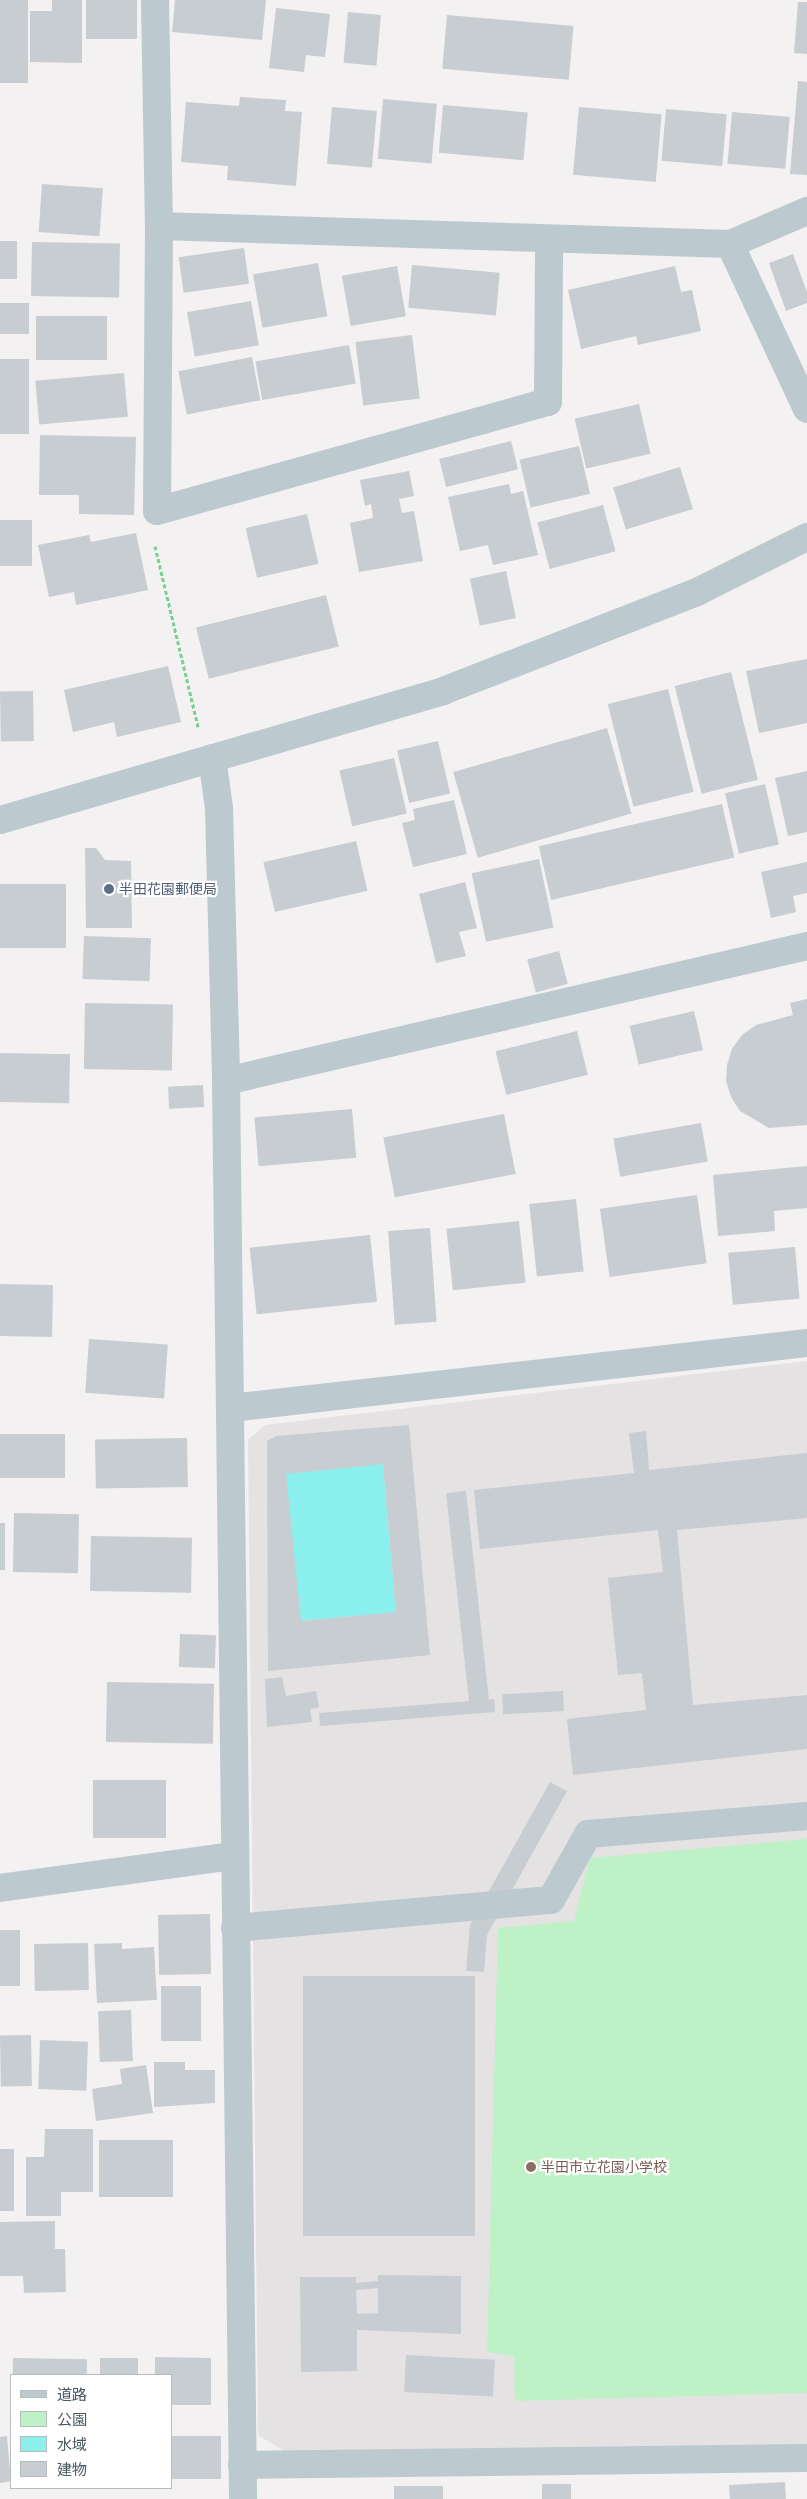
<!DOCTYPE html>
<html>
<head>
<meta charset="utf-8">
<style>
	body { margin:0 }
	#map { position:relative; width:807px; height:2499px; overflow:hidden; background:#f3f1f1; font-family:"DM Sans","Noto Sans JP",sans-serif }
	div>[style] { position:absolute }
	.education>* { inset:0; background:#e4e2e3 }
	.green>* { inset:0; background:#bff1c7 }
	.water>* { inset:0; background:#8befed; transform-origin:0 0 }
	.building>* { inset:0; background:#c7cdd0; transform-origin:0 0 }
	.path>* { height:3px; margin-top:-1.5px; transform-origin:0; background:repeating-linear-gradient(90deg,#76d08f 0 4px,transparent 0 6.5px) }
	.minor>* { height:28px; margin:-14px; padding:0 14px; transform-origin:14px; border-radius:14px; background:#bcc9ce }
	.dots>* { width:14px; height:14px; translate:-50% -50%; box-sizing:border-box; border:2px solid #fff; border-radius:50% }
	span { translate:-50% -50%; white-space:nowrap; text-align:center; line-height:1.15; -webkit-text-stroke:4.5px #fff; paint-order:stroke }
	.service-label { font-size:14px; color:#4e5e75 }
	.left { translate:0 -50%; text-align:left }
	.education-label { font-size:14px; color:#785e54 }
	.legend { position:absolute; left:10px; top:2374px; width:162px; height:115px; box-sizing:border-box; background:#fff; border:1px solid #b6bdbf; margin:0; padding:6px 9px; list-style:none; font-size:15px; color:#48595f }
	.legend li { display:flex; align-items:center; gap:10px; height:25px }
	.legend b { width:25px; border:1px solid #b6bdbf }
</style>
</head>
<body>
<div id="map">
	<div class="education">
		<div style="clip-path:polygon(807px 1361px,807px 2445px,284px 2451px,258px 2435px,248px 1440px,265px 1425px)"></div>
	</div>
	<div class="green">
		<div style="clip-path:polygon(807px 1839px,807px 2393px,515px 2401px,514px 2356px,487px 2352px,498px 1928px,574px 1921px,590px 1858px)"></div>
	</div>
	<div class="water">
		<div style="left:383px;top:1464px;width:149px;height:98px;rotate:85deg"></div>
	</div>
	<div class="building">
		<div style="left:0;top:0;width:28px;height:83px"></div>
		<div style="clip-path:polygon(52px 0,82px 0,82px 63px,30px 62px,30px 11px,52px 11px)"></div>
		<div style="left:86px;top:0;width:51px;height:39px"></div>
		<div style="clip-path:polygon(175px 0,266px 0,262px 40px,172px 32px)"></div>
		<div style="clip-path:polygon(798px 2px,807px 2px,807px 54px,794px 53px)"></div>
		<div style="clip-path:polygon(276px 8px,330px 14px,325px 57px,306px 55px,304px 72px,269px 68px)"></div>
		<div style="left:348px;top:12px;width:33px;height:51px;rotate:5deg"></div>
		<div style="left:447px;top:15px;width:127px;height:54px;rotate:5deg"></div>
		<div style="clip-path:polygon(798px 81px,807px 82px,807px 175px,790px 174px)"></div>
		<div style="clip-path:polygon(240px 97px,286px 100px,285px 111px,302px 112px,296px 186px,227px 180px,228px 166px,181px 162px,186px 102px,239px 106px)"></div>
		<div style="left:383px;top:99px;width:54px;height:60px;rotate:5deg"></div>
		<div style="left:443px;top:105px;width:85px;height:48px;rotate:5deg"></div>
		<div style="left:332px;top:107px;width:45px;height:57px;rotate:5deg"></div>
		<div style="left:579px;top:107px;width:83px;height:68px;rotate:5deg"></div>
		<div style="left:666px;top:109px;width:61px;height:52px;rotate:5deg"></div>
		<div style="left:732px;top:112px;width:58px;height:52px;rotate:5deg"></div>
		<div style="left:42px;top:184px;width:61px;height:48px;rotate:4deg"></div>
		<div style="left:0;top:241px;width:17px;height:38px"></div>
		<div style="left:32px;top:242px;width:88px;height:54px;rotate:1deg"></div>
		<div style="left:244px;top:248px;width:36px;height:66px;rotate:82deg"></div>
		<div style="clip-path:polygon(793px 254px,807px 292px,807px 303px,786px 311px,769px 263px)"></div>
		<div style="left:318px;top:263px;width:54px;height:66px;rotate:80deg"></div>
		<div style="left:412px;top:265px;width:88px;height:43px;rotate:5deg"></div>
		<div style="left:397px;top:266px;width:51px;height:56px;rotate:80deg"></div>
		<div style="clip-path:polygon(675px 266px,681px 292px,692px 290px,701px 331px,638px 345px,636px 336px,581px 349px,568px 290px)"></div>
		<div style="left:251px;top:301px;width:45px;height:65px;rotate:80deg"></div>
		<div style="left:0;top:303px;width:29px;height:31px"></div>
		<div style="left:107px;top:316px;width:44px;height:71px;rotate:90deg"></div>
		<div style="left:412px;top:335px;width:64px;height:57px;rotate:83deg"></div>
		<div style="left:349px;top:345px;width:39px;height:95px;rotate:80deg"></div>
		<div style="left:252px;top:357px;width:44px;height:75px;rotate:79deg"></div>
		<div style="left:0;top:359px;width:29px;height:75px"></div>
		<div style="left:124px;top:373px;width:44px;height:89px;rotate:85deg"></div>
		<div style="left:639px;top:404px;width:51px;height:66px;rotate:77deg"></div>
		<div style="clip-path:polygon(40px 435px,136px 437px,134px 515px,79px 514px,79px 495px,39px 495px)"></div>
		<div style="left:511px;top:441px;width:29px;height:74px;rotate:76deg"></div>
		<div style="left:579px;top:446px;width:49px;height:61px;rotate:77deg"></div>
		<div style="left:680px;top:467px;width:44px;height:70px;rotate:73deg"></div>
		<div style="clip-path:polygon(409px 471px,414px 496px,399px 499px,402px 513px,414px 511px,423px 561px,359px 572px,350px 523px,373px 518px,371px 504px,365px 506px,360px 480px)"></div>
		<div style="clip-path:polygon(509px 484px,511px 494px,523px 491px,538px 555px,493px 565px,488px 545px,460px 551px,448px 497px)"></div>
		<div style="left:603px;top:505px;width:48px;height:68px;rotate:75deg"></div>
		<div style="left:307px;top:514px;width:51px;height:63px;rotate:77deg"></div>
		<div style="left:0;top:520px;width:32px;height:46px"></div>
		<div style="clip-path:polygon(136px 533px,148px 590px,76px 605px,74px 592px,49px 597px,38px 545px,89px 535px,91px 542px)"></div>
		<div style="left:506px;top:571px;width:48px;height:37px;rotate:78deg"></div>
		<div style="left:326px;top:595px;width:53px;height:134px;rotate:76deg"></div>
		<div style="clip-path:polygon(807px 659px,807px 723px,759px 733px,746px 671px)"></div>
		<div style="clip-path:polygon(168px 666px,181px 722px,117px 737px,114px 722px,73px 732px,64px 690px)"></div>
		<div style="left:731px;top:672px;width:111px;height:58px;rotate:76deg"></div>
		<div style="left:668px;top:689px;width:106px;height:62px;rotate:76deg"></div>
		<div style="left:33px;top:691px;width:50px;height:33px;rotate:89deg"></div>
		<div style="left:607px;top:728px;width:89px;height:160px;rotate:74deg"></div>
		<div style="left:438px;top:741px;width:54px;height:42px;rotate:77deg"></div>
		<div style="left:394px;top:758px;width:57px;height:56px;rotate:77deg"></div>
		<div style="clip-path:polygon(807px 771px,807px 832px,788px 836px,775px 778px)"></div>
		<div style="left:765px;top:784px;width:62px;height:41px;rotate:77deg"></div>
		<div style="clip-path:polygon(454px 800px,467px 854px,413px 867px,402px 823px,415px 820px,413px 809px)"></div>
		<div style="left:722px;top:804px;width:55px;height:188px;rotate:77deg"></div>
		<div style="left:356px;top:841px;width:51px;height:95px;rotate:77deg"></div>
		<div style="clip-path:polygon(85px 848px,96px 848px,105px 860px,131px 861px,132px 928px,86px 928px)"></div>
		<div style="left:539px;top:859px;width:70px;height:69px;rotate:78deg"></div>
		<div style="clip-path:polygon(807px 862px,807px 893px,793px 896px,796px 912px,771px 918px,761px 872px)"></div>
		<div style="clip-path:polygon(465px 882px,477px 928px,459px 932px,466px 956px,436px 963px,419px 894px)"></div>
		<div style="left:0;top:884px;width:66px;height:64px"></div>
		<div style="left:84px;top:936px;width:67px;height:43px;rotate:2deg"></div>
		<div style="left:559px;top:951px;width:34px;height:33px;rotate:75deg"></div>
		<div style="clip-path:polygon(807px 999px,807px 1125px,769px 1128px,740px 1111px,731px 1097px,726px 1081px,727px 1065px,732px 1049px,742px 1035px,756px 1025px,793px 1015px,790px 1003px)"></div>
		<div style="left:85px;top:1003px;width:88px;height:66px;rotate:1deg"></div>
		<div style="left:694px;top:1011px;width:40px;height:66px;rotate:77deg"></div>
		<div style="left:577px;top:1031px;width:45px;height:84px;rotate:76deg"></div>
		<div style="left:0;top:1053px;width:70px;height:49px;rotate:1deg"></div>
		<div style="left:203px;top:1085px;width:22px;height:35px;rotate:87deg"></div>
		<div style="left:352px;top:1109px;width:49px;height:98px;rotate:85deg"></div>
		<div style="left:504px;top:1114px;width:61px;height:123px;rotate:79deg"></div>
		<div style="left:701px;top:1123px;width:39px;height:89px;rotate:80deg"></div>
		<div style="clip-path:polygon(807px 1166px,807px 1208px,774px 1211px,775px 1231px,718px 1236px,713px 1175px)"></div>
		<div style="left:697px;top:1195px;width:69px;height:98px;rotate:82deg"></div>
		<div style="left:576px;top:1199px;width:73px;height:47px;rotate:84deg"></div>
		<div style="left:519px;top:1221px;width:62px;height:73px;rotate:84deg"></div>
		<div style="left:430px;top:1228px;width:94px;height:42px;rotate:86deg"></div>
		<div style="left:370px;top:1235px;width:67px;height:121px;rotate:84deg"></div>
		<div style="left:795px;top:1247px;width:52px;height:67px;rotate:85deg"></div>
		<div style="left:0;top:1284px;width:53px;height:52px;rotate:1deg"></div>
		<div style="left:89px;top:1339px;width:79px;height:54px;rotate:4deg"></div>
		<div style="clip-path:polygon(evenodd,409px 1425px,430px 1655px,268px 1671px,267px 1441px,276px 1436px,409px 1425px,383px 1464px,396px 1612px,301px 1621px,286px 1474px,383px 1464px)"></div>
		<div style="clip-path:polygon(646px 1431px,649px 1470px,807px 1453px,807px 1518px,677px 1530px,693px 1705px,807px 1695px,807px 1749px,573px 1775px,567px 1719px,646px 1710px,642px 1673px,618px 1675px,608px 1578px,663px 1572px,658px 1530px,480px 1549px,474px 1490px,634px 1473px,629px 1433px)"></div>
		<div style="left:0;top:1434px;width:65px;height:44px"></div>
		<div style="left:187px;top:1438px;width:49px;height:92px;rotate:89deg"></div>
		<div style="clip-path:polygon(466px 1491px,489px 1700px,494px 1699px,495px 1712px,320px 1726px,319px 1713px,469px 1701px,446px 1493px)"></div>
		<div style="left:14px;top:1513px;width:65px;height:59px;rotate:1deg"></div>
		<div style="left:0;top:1523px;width:5px;height:47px"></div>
		<div style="left:91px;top:1536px;width:101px;height:55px;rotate:1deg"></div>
		<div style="left:180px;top:1634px;width:36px;height:33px;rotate:2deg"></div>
		<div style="clip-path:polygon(282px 1677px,286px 1696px,316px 1691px,319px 1707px,310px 1709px,312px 1722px,267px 1727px,265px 1679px)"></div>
		<div style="left:107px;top:1682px;width:107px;height:60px;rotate:1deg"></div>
		<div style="left:563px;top:1691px;width:20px;height:61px;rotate:87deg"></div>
		<div style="left:93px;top:1780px;width:73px;height:58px"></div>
		<div style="clip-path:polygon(550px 1782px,567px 1791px,487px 1935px,484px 1972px,466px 1971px,470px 1925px)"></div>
		<div style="left:210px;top:1914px;width:60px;height:52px;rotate:89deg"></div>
		<div style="left:0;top:1930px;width:20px;height:56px"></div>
		<div style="left:88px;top:1943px;width:47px;height:54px;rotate:89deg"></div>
		<div style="clip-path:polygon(122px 1943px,122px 1949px,154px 1947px,157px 2000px,97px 2003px,94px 1944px)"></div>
		<div style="left:475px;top:1976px;width:260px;height:172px;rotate:90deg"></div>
		<div style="left:161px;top:1986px;width:40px;height:55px"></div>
		<div style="left:131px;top:2010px;width:51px;height:33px;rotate:88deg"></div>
		<div style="left:31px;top:2035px;width:51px;height:31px;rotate:89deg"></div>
		<div style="left:40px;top:2040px;width:48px;height:49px;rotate:2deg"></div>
		<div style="clip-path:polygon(154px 2062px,185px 2062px,185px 2070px,215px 2070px,215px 2103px,154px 2107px)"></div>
		<div style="clip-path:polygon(146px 2065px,153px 2113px,96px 2121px,92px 2089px,122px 2084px,120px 2069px)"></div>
		<div style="clip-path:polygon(45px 2129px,93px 2129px,93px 2192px,61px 2192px,61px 2216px,26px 2216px,26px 2157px,44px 2157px)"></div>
		<div style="left:99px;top:2140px;width:74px;height:57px"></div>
		<div style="left:0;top:2149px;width:14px;height:62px"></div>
		<div style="clip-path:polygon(55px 2221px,55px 2249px,65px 2249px,66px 2292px,24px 2293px,23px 2276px,0 2276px,0 2222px)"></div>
		<div style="clip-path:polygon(evenodd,378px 2275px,461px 2276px,461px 2334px,357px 2330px,357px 2371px,301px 2372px,300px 2277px,356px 2277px,356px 2283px,378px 2281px,378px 2275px,378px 2288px,378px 2313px,357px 2314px,356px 2290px,378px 2288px)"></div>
		<div style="left:406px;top:2355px;width:89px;height:37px;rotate:3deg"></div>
		<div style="clip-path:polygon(155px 2357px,211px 2358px,211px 2405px,171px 2405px,171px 2375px,155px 2375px)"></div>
		<div style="left:13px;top:2358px;width:74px;height:17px;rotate:1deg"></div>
		<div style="left:100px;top:2358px;width:38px;height:17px"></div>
		<div style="clip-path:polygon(7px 2436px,11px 2481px,0 2483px,0 2437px)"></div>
		<div style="left:171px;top:2436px;width:50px;height:43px"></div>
		<div style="left:785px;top:2482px;width:17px;height:56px;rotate:87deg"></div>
		<div style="left:571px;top:2484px;width:15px;height:29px;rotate:90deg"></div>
		<div style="left:443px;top:2486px;width:13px;height:49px;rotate:90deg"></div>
	</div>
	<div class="path">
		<div style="left:155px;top:546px;width:186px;rotate:76.6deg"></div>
	</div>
	<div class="minor">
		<div style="left:155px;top:0;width:226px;rotate:89deg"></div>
		<div style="left:159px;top:226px;width:285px;rotate:90.4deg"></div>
		<div style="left:157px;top:511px;width:406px;rotate:-15.6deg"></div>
		<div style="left:548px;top:402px;width:162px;rotate:-89.6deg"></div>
		<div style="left:159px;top:226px;width:571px;rotate:1.81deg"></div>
		<div style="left:730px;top:244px;width:84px;rotate:-23.2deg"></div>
		<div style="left:730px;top:244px;width:182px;rotate:65deg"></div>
		<div style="left:212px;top:758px;width:50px;rotate:82deg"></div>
		<div style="left:219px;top:808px;width:273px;rotate:88.5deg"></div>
		<div style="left:226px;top:1081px;width:1418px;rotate:89.31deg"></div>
		<div style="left:0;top:820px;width:461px;rotate:-16.2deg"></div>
		<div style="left:443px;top:691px;width:273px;rotate:-21.3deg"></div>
		<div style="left:697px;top:592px;width:123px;rotate:-26.6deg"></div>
		<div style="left:226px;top:1081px;width:596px;rotate:-13.08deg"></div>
		<div style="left:231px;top:1408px;width:580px;rotate:-6.44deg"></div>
		<div style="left:0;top:1888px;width:236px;rotate:-7.8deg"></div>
		<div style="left:235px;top:1928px;width:317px;rotate:-5.1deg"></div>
		<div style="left:551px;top:1900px;width:76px;rotate:-60.7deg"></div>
		<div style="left:588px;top:1834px;width:220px;rotate:-4.7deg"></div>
		<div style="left:242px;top:2465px;width:565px;rotate:-0.71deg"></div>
	</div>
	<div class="dots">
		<div style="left:109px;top:889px;background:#5c6f8a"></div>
		<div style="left:531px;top:2167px;background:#8d6e63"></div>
	</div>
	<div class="service-label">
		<span class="left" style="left:119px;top:889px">半田花園郵便局</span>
	</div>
	<div class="education-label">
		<span class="left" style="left:541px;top:2167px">半田市立花園小学校</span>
	</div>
	<ul class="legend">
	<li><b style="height:6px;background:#bcc9ce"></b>道路</li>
	<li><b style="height:14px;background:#bff1c7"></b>公園</li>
	<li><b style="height:14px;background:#8befed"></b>水域</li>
	<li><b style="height:14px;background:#c7cdd0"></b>建物</li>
	</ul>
</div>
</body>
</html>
